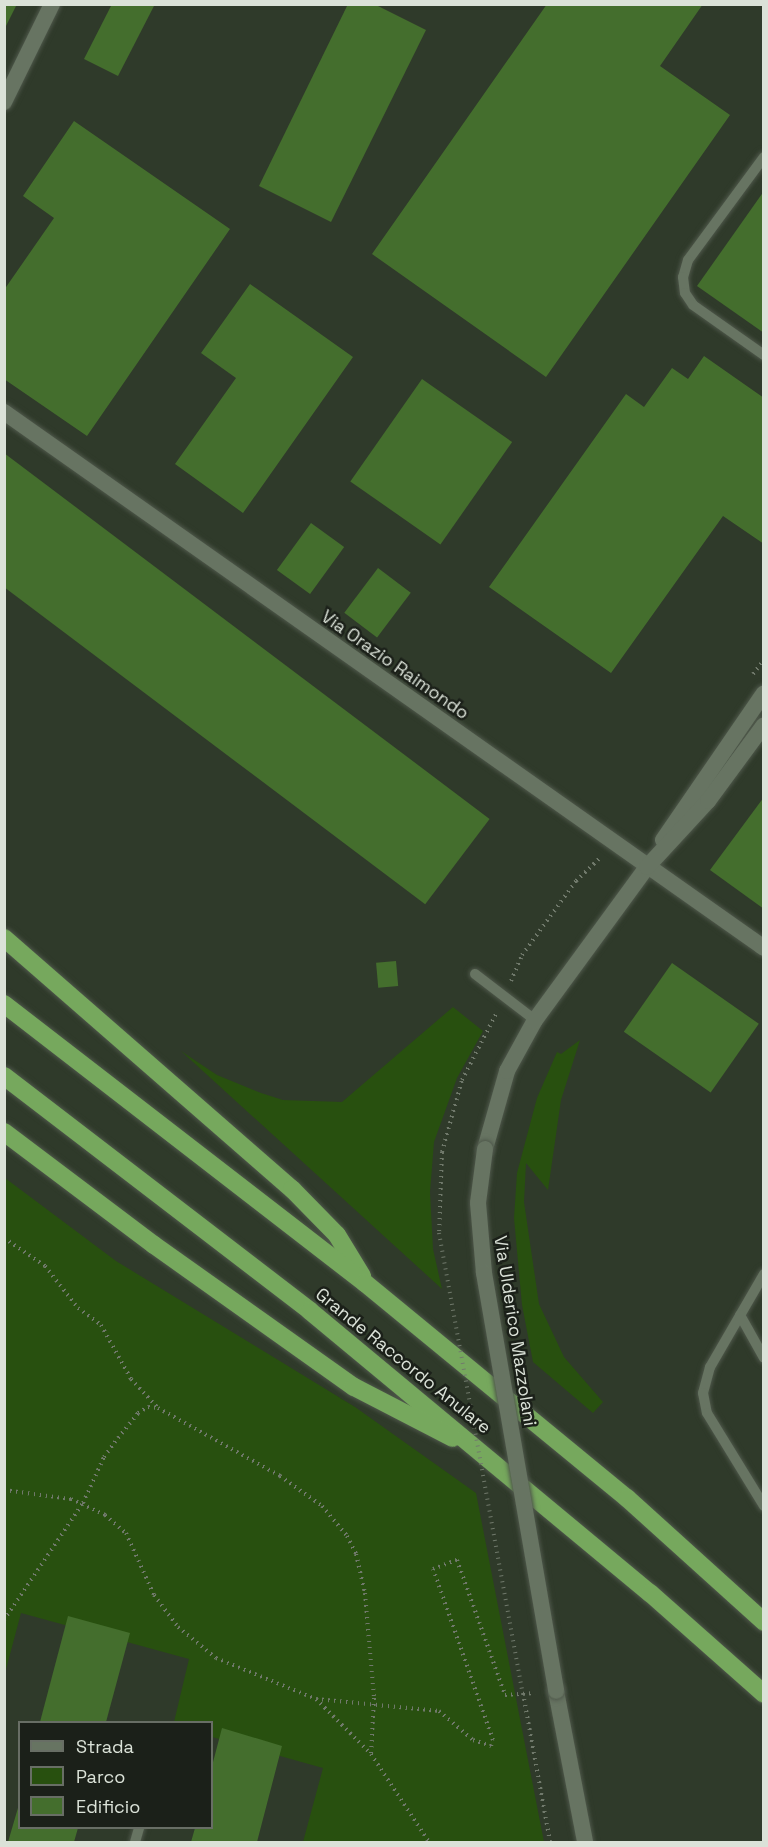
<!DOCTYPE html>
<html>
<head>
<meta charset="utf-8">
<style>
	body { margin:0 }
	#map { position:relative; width:768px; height:1847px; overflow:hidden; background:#2f3a2a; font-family:"Space Grotesk",sans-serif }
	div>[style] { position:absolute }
	.green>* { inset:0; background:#28500f }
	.building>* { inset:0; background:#446e2d; transform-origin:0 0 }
	.path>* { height:4px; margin-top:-2px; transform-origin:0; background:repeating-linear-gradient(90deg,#70796b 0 1.5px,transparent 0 6px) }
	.roads { filter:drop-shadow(0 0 2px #4e574a) drop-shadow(0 0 2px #4e574a) }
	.service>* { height:10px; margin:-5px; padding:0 5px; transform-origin:5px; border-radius:5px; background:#677462 }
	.minor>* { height:16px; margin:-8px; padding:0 8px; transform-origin:8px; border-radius:8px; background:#677462 }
	.tertiary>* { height:16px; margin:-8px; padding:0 8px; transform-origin:8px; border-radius:8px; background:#677462 }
	.motorway>* { height:18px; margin:-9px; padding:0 9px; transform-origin:9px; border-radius:9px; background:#76a85d }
	.path-bridge>* { height:4px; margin-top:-2px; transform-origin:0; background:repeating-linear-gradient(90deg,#70796b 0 1.5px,transparent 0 6px) }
	.bridges { filter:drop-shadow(0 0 2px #4e574a) drop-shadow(0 0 2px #4e574a) }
	.tertiary-bridge>* { height:16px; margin:-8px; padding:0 8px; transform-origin:8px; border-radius:8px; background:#677462 }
	span { translate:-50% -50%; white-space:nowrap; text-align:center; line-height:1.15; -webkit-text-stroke:5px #1b2019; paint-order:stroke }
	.street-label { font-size:18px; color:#dbe2d8 }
	.frame { position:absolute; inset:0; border:6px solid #dbe2d8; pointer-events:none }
	.legend { position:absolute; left:18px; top:1721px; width:195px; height:108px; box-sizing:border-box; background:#1b2019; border:2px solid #686e65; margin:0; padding:8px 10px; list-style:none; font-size:18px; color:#dbe2d8 }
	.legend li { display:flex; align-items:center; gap:12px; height:30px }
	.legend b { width:30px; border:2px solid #686e65 }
</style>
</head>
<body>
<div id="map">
	<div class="green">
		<div style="clip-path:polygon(453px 1007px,483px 1031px,457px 1078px,434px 1142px,430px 1192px,433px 1249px,442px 1289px,181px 1051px,217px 1075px,261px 1093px,283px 1100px,342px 1102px)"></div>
		<div style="clip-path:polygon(580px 1040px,561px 1100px,548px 1190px,526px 1163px,524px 1202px,539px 1304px,564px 1357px,603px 1402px,593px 1413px,533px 1362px,522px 1305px,514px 1218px,517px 1173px,537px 1098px,557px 1052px,561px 1054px)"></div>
		<div style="clip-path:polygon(5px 1178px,116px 1261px,355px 1407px,476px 1493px,544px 1842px,303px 1842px,323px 1768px,212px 1737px,212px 1722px,174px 1722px,189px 1659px,21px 1613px,5px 1673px)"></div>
	</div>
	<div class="building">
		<div style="clip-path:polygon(4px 4px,17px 4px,4px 30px)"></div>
		<div style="clip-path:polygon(112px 4px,155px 4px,118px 76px,84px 59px)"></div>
		<div style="clip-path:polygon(348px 4px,374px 4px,426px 30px,331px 222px,259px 186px)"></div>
		<div style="clip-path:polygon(547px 4px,703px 4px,660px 66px,730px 115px,546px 377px,372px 254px)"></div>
		<div style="clip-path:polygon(74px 121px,230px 229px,87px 436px,4px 379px,4px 290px,54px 218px,23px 196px)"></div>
		<div style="clip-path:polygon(764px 191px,764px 333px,697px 286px)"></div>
		<div style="clip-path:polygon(250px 284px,353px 357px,243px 513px,175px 464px,236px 378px,201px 353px)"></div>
		<div style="clip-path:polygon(704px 356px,764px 398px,764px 544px,723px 516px,611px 673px,489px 587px,626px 394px,644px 407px,672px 368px,688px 379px)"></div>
		<div style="left:422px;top:379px;width:110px;height:125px;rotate:35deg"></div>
		<div style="left:4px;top:453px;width:608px;height:107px;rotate:37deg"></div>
		<div style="left:311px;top:523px;width:41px;height:58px;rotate:36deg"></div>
		<div style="left:378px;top:568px;width:41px;height:56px;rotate:37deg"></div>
		<div style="clip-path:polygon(764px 797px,764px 909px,710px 870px)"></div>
		<div style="left:396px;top:961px;width:25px;height:20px;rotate:85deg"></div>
		<div style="left:672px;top:963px;width:106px;height:84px;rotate:35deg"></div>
		<div style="clip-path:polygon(68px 1616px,130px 1633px,106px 1722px,40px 1722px)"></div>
		<div style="clip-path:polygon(222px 1728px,282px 1746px,257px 1842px,191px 1842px,195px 1828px,212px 1828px,212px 1766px)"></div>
		<div style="clip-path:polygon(20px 1801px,20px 1828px,78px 1828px,74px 1842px,8px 1842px)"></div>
	</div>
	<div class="path">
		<div style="left:753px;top:674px;width:18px;rotate:-52deg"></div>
		<div style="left:511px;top:981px;width:28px;rotate:-67deg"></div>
		<div style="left:522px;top:955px;width:92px;rotate:-53.9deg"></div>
		<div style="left:576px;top:881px;width:35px;rotate:-44deg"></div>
		<div style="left:442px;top:1152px;width:75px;rotate:-74.5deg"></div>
		<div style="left:462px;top:1080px;width:76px;rotate:-62.8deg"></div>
		<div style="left:4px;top:1238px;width:50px;rotate:34.3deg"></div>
		<div style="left:45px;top:1266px;width:53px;rotate:51.8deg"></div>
		<div style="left:78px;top:1308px;width:29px;rotate:36deg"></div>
		<div style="left:101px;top:1325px;width:62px;rotate:60.9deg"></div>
		<div style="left:131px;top:1379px;width:38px;rotate:47deg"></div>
		<div style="left:4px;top:1490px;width:68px;rotate:7.7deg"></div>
		<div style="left:71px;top:1499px;width:38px;rotate:25deg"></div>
		<div style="left:105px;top:1515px;width:28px;rotate:41deg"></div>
		<div style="left:126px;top:1533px;width:68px;rotate:65.7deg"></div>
		<div style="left:154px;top:1595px;width:40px;rotate:53deg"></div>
		<div style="left:178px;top:1627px;width:49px;rotate:39.2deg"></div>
		<div style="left:216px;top:1658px;width:108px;rotate:22.3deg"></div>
		<div style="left:316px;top:1699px;width:78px;rotate:45deg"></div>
		<div style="left:371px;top:1754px;width:105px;rotate:56.6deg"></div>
		<div style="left:4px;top:1620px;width:141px;rotate:-56deg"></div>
		<div style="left:83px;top:1503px;width:51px;rotate:-65.5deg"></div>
		<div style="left:104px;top:1457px;width:24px;rotate:-54deg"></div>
		<div style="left:118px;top:1438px;width:32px;rotate:-51deg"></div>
		<div style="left:138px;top:1413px;width:12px;rotate:-31deg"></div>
		<div style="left:148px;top:1407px;width:10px;rotate:6deg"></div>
		<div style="left:158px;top:1408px;width:140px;rotate:29.1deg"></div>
		<div style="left:280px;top:1476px;width:52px;rotate:35.5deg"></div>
		<div style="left:322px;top:1506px;width:39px;rotate:50deg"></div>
		<div style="left:347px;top:1536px;width:20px;rotate:63deg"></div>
		<div style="left:356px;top:1554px;width:40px;rotate:77deg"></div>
		<div style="left:365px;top:1593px;width:105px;rotate:85.1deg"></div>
		<div style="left:374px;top:1698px;width:56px;rotate:93.1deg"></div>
		<div style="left:523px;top:1693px;width:151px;rotate:79.7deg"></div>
		<div style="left:316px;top:1699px;width:124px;rotate:5.6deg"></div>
		<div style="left:439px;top:1711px;width:45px;rotate:40.5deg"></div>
		<div style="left:473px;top:1740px;width:19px;rotate:18deg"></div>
		<div style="left:491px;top:1746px;width:6px;rotate:-72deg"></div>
		<div style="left:493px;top:1740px;width:181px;rotate:-109.3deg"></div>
		<div style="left:433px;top:1569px;width:26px;rotate:-21deg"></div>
		<div style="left:457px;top:1560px;width:143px;rotate:70.4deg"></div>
		<div style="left:505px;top:1695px;width:30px;rotate:-4deg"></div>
	</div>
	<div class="roads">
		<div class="service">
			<div style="left:764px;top:157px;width:128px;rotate:126.4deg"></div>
			<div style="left:688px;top:260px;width:18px;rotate:106deg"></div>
			<div style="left:683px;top:277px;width:16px;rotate:83deg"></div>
			<div style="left:685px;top:293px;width:14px;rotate:56deg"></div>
			<div style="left:693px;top:305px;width:87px;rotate:35.2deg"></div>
			<div style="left:475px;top:974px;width:76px;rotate:37.5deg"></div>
			<div style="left:764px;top:1274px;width:108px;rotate:120.1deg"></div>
			<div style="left:710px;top:1367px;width:27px;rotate:105deg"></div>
			<div style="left:703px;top:1393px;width:20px;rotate:79deg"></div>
			<div style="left:707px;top:1413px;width:109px;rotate:58.5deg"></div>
			<div style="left:740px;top:1315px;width:49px;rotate:60.8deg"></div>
			<div style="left:135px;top:1842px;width:15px;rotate:-74deg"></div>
		</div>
		<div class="minor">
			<div style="left:4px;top:102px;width:109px;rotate:-63.9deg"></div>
			<div style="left:4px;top:412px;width:930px;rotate:35.19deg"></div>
		</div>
		<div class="tertiary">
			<div style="left:663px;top:840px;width:178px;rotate:-55.5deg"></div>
			<div style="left:485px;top:1149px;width:81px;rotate:-74.2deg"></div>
			<div style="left:507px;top:1071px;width:58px;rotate:-61.2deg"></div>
			<div style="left:535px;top:1020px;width:190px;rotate:-53.8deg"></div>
			<div style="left:647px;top:867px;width:90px;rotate:-47.3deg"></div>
			<div style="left:708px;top:801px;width:94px;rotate:-53.6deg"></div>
			<div style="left:556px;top:1691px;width:154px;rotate:79.1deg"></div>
		</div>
		<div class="motorway">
			<div style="left:4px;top:938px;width:382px;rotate:41.1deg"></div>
			<div style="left:292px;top:1189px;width:64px;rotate:45.6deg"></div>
			<div style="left:337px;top:1235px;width:48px;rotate:58.6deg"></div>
			<div style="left:4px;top:1004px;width:456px;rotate:37.7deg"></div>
			<div style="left:365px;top:1283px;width:339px;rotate:39.4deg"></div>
			<div style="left:627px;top:1498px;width:185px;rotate:42.1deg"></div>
			<div style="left:4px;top:1076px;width:386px;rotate:37.5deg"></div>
			<div style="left:310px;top:1311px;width:442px;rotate:39.7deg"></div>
			<div style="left:650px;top:1593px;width:152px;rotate:41.5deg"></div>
			<div style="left:4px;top:1132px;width:188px;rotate:37deg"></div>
			<div style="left:154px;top:1245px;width:245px;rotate:35.4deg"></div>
			<div style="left:354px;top:1387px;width:111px;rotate:27.3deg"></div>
		</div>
	</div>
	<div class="path-bridge">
		<div style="left:442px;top:1152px;width:81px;rotate:92.1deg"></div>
		<div style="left:439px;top:1233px;width:468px;rotate:79.7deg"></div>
	</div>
	<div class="bridges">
		<div class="tertiary-bridge">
			<div style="left:485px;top:1149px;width:54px;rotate:97.4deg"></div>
			<div style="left:478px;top:1203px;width:70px;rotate:85.1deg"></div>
			<div style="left:484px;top:1273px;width:424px;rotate:80.2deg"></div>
		</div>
	</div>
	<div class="street-label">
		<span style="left:395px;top:665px;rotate:35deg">Via Orazio Raimondo</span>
		<span style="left:515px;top:1331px;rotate:81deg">Via Ulderico Mazzolani</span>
		<span style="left:403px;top:1361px;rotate:39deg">Grande Raccordo Anulare</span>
	</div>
	<div class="frame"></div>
	<ul class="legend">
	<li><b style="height:8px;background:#677462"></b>Strada</li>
	<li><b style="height:16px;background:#28500f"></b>Parco</li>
	<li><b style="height:16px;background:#446e2d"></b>Edificio</li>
	</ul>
</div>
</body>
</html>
